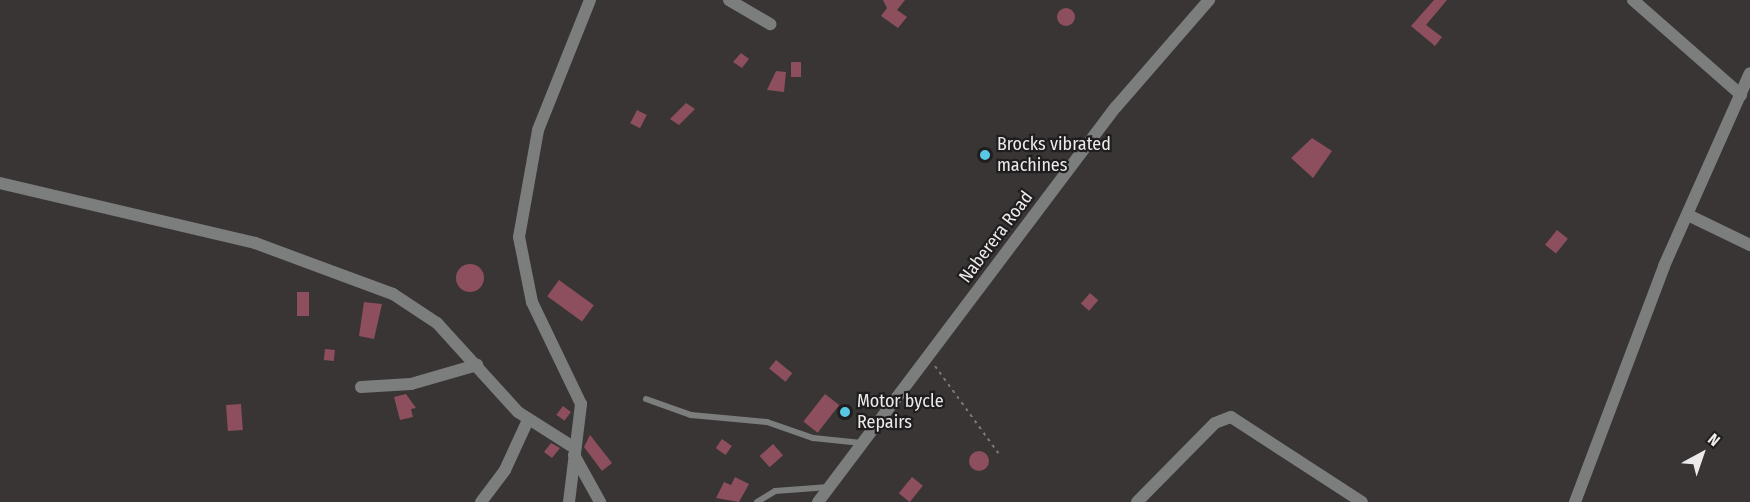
<!DOCTYPE html>
<html>
<head>
<meta charset="utf-8">
<style>
	body { margin:0 }
	#map { position:relative; width:1750px; height:502px; overflow:hidden; background:#393535; font-family:"Fira Sans Condensed",sans-serif }
	div>[style] { position:absolute }
	.building>* { inset:0; background:#8d4f5d; transform-origin:0 0 }
	.round { border-radius:50% }
	.path>* { height:2px; margin-top:-1px; transform-origin:0; background:repeating-linear-gradient(90deg,#7b7878 0 3px,transparent 0 7.5px) }
	.service>* { height:6px; margin:-3px; padding:0 3px; transform-origin:3px; border-radius:3px; background:#7c7e7e }
	.minor>* { height:12px; margin:-6px; padding:0 6px; transform-origin:6px; border-radius:6px; background:#7c7e7e }
	.tertiary>* { height:12px; margin:-6px; padding:0 6px; transform-origin:6px; border-radius:6px; background:#7c7e7e }
	.dots>* { width:16px; height:16px; translate:-50% -50%; box-sizing:border-box; border:3px solid #1f1d1d; border-radius:50% }
	span { translate:-50% -50%; white-space:nowrap; text-align:center; line-height:1.15; -webkit-text-stroke:4.5px #1f1d1d; paint-order:stroke }
	.poi-label { font-size:18px; color:#eceaea }
	.left { translate:0 -50%; text-align:left }
	.street-label { font-size:18px; color:#eceaea }
	.north { position:absolute; left:1672px; top:424px; width:60px; height:60px; -webkit-text-stroke:4px #1f1d1d; paint-order:stroke; rotate:40deg; font-size:16px; font-weight:700; line-height:24px; text-align:center; color:#eceaea }
	.north::after { content:''; display:block; margin:auto; width:21px; height:27px; background:#eceaea; clip-path:polygon(50% 0,100% 100%,50% 72%,0 100%) }
</style>
</head>
<body>
<div id="map">
	<div class="building">
		<div style="clip-path:polygon(883px 0,905px 0,897px 10px,907px 17px,898px 28px,881px 16px,887px 8px)"></div>
		<div style="clip-path:polygon(1434px 0,1447px 0,1426px 25px,1442px 37px,1435px 46px,1411px 26px)"></div>
		<div class="round" style="left:1057px;top:8px;width:18px;height:18px"></div>
		<div style="clip-path:polygon(741px 53px,749px 59px,742px 68px,733px 62px)"></div>
		<div style="left:791px;top:62px;width:10px;height:15px"></div>
		<div style="clip-path:polygon(776px 71px,786px 72px,784px 92px,767px 90px)"></div>
		<div style="clip-path:polygon(686px 103px,695px 109px,679px 125px,670px 119px)"></div>
		<div style="left:637px;top:110px;width:11px;height:15px;rotate:27deg"></div>
		<div style="clip-path:polygon(1312px 138px,1332px 151px,1313px 178px,1291px 158px)"></div>
		<div style="left:1557px;top:230px;width:14px;height:19px;rotate:39deg"></div>
		<div class="round" style="left:456px;top:264px;width:28px;height:28px"></div>
		<div style="left:559px;top:280px;width:43px;height:20px;rotate:36deg"></div>
		<div style="left:297px;top:292px;width:12px;height:24px"></div>
		<div style="left:1090px;top:293px;width:11px;height:14px;rotate:41deg"></div>
		<div style="clip-path:polygon(364px 302px,382px 304px,374px 339px,359px 336px)"></div>
		<div style="left:325px;top:349px;width:10px;height:11px;rotate:6deg"></div>
		<div style="left:776px;top:360px;width:21px;height:11px;rotate:39deg"></div>
		<div style="clip-path:polygon(406px 394px,416px 408px,411px 409px,413px 417px,400px 420px,394px 397px)"></div>
		<div style="left:825px;top:394px;width:18px;height:35px;rotate:38deg"></div>
		<div style="left:241px;top:404px;width:26px;height:15px;rotate:86deg"></div>
		<div style="left:563px;top:406px;width:10px;height:11px;rotate:37deg"></div>
		<div style="clip-path:polygon(590px 435px,612px 463px,602px 471px,584px 447px)"></div>
		<div style="left:722px;top:439px;width:12px;height:11px;rotate:35deg"></div>
		<div style="clip-path:polygon(551px 443px,560px 448px,552px 458px,544px 452px)"></div>
		<div style="left:773px;top:444px;width:15px;height:18px;rotate:48deg"></div>
		<div class="round" style="left:969px;top:451px;width:20px;height:20px"></div>
		<div style="clip-path:polygon(735px 477px,749px 484px,739px 502px,716px 498px,724px 482px,731px 485px)"></div>
		<div style="left:912px;top:477px;width:14px;height:21px;rotate:39deg"></div>
	</div>
	<div class="path">
		<div style="left:935px;top:366px;width:109px;rotate:54deg"></div>
	</div>
	<div class="service">
		<div style="left:646px;top:399px;width:48px;rotate:19.6deg"></div>
		<div style="left:691px;top:415px;width:76px;rotate:5.3deg"></div>
		<div style="left:767px;top:422px;width:49px;rotate:19.2deg"></div>
		<div style="left:813px;top:438px;width:49px;rotate:5.8deg"></div>
		<div style="left:757px;top:502px;width:21px;rotate:-31deg"></div>
		<div style="left:775px;top:491px;width:54px;rotate:-4.2deg"></div>
	</div>
	<div class="minor">
		<div style="left:729px;top:0;width:48px;rotate:30.3deg"></div>
		<div style="left:1633px;top:0;width:144px;rotate:41.3deg"></div>
		<div style="left:0;top:183px;width:262px;rotate:13.2deg"></div>
		<div style="left:255px;top:243px;width:147px;rotate:20.3deg"></div>
		<div style="left:393px;top:294px;width:53px;rotate:33.4deg"></div>
		<div style="left:437px;top:323px;width:120px;rotate:47.7deg"></div>
		<div style="left:518px;top:412px;width:65px;rotate:32.5deg"></div>
		<div style="left:1688px;top:215px;width:69px;rotate:25.8deg"></div>
		<div style="left:361px;top:387px;width:50px;rotate:-3.4deg"></div>
		<div style="left:411px;top:384px;width:69px;rotate:-16.1deg"></div>
		<div style="left:574px;top:455px;width:54px;rotate:61deg"></div>
		<div style="left:481px;top:502px;width:40px;rotate:-53deg"></div>
		<div style="left:505px;top:470px;width:55px;rotate:-65.3deg"></div>
		<div style="left:569px;top:502px;width:99px;rotate:-83deg"></div>
		<div style="left:581px;top:404px;width:113px;rotate:-115.7deg"></div>
		<div style="left:532px;top:302px;width:66px;rotate:-101.3deg"></div>
		<div style="left:519px;top:237px;width:109px;rotate:-79.9deg"></div>
		<div style="left:538px;top:130px;width:140px;rotate:-68.2deg"></div>
		<div style="left:1137px;top:502px;width:111px;rotate:-45.4deg"></div>
		<div style="left:1215px;top:423px;width:17px;rotate:-21deg"></div>
		<div style="left:1231px;top:417px;width:156px;rotate:33deg"></div>
		<div style="left:1575px;top:502px;width:252px;rotate:-69.3deg"></div>
		<div style="left:1664px;top:266px;width:211px;rotate:-66deg"></div>
	</div>
	<div class="tertiary">
		<div style="left:818px;top:502px;width:495px;rotate:-53deg"></div>
		<div style="left:1116px;top:107px;width:142px;rotate:-49deg"></div>
	</div>
	<div class="dots">
		<div style="left:985px;top:155px;background:#59c8e4"></div>
		<div style="left:845px;top:412px;background:#59c8e4"></div>
	</div>
	<div class="poi-label">
		<span class="left" style="left:997px;top:155px">Brocks vibrated<br>machines</span>
		<span class="left" style="left:857px;top:412px">Motor bycle<br>Repairs</span>
	</div>
	<div class="street-label">
		<span style="left:996px;top:237px;rotate:-53deg">Naberera Road</span>
	</div>
	<div class="north">N</div>
</div>
</body>
</html>
